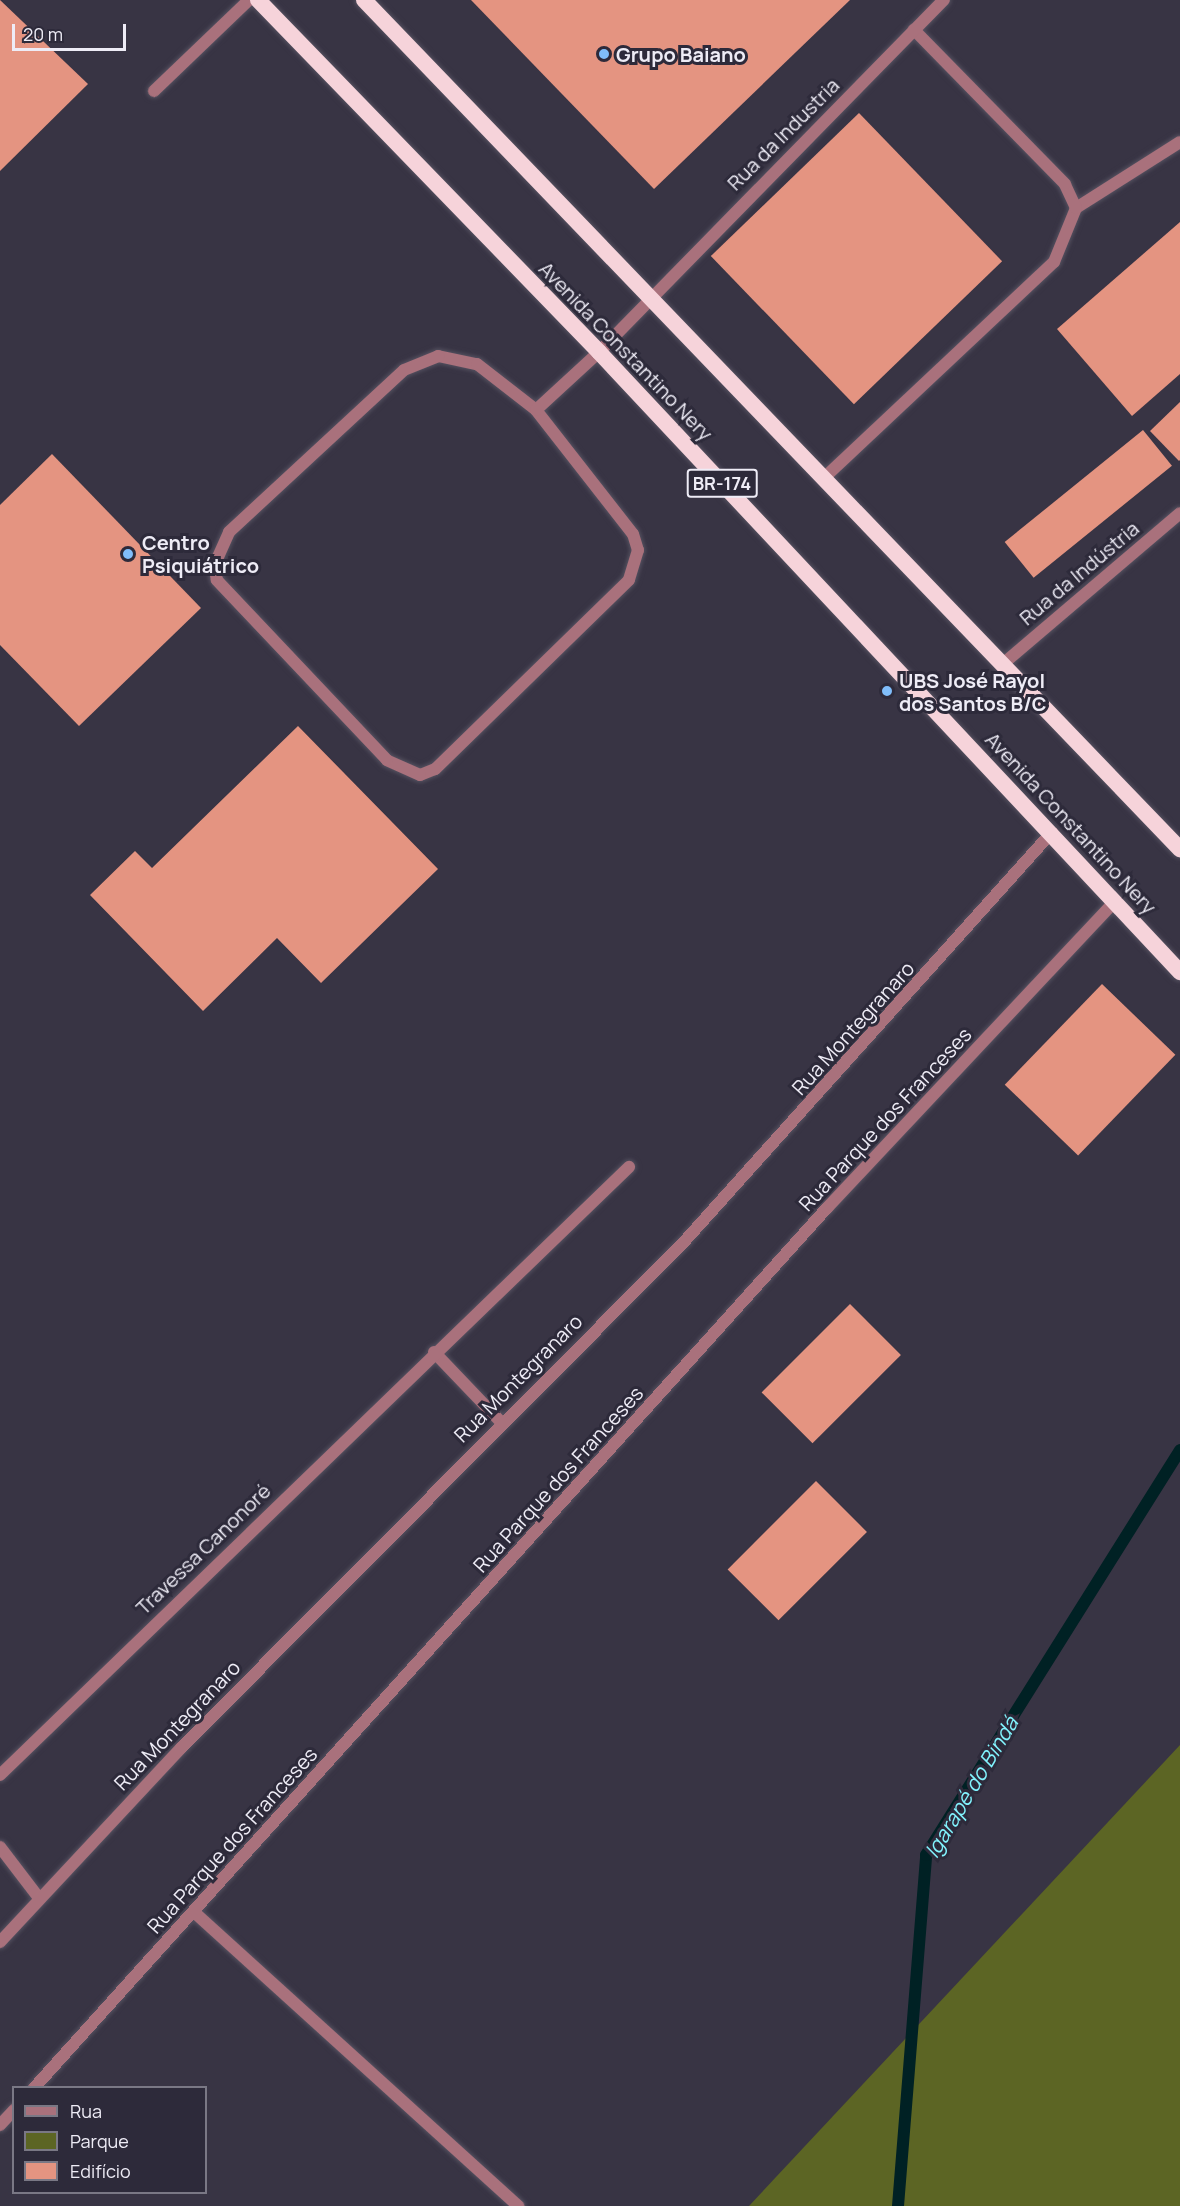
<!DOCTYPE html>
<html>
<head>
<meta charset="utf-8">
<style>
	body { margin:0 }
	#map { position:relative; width:1180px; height:2206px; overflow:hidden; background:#383444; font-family:Manrope,sans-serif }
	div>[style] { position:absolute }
	.green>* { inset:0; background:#5c6524 }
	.stream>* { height:12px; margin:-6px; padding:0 6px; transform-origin:6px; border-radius:6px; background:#002124 }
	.building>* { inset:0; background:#e49481; transform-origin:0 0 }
	.roads { filter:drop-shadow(0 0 2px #555160) drop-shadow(0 0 2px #555160) }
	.service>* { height:12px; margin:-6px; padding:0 6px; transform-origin:6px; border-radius:6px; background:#a9717c }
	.minor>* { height:12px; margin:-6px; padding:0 6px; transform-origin:6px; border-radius:6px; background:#a9717c }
	.tertiary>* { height:12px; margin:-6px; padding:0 6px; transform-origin:6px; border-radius:6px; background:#a9717c }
	.trunk>* { height:16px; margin:-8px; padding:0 8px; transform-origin:8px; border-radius:8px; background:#f6d3da }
	.dots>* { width:16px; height:16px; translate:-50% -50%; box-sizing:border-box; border:3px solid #2d2a3a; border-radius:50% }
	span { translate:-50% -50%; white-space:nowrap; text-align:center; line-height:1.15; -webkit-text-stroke:6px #2d2a3a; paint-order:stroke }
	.shield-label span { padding:2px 4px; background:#2d2a3a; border:2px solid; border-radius:4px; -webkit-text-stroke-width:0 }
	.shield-label { font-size:18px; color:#eeecf6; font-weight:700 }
	.poi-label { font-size:20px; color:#eeecf6; font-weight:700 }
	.left { translate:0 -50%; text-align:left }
	.street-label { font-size:20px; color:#eeecf6 }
	.water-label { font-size:21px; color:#82f4fe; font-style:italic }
	.legend { position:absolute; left:12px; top:2086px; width:195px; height:108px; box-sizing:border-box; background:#2d2a3a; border:2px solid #7a7885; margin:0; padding:8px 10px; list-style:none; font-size:18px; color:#eeecf6 }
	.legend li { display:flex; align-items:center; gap:12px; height:30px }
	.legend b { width:30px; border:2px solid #7a7885 }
	.scale { position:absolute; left:12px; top:24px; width:114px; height:27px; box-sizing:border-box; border:3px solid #eeecf6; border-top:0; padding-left:8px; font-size:18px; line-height:21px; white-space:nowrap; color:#eeecf6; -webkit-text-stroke:4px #2d2a3a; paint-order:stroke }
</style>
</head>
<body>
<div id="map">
	<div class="green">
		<div style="clip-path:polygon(1180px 1745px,1180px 2206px,749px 2206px)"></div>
	</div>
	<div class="stream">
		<div style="left:898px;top:2206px;width:352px;rotate:-85.4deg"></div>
		<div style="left:926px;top:1855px;width:478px;rotate:-57.9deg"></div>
	</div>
	<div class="building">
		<div style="clip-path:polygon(0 0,88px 84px,0 171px)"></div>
		<div style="clip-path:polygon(471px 0,850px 0,654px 189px)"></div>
		<div style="left:859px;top:113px;width:206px;height:206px;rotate:46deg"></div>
		<div style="clip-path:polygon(1180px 222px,1180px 374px,1132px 416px,1057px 329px)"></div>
		<div style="clip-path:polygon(1180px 402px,1180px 460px,1179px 461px,1150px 431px)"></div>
		<div style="left:1143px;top:430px;width:46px;height:178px;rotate:51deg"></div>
		<div style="clip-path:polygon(52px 454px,201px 608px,79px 726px,0 645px,0 505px)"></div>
		<div style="clip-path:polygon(298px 726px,438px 869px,321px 983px,277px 938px,203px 1011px,90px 895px,135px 851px,152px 868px)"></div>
		<div style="left:1102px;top:984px;width:102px;height:140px;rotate:44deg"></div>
		<div style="left:850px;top:1304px;width:72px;height:125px;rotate:45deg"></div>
		<div style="left:816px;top:1481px;width:72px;height:125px;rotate:45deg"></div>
	</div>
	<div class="roads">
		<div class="service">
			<div style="left:154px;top:91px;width:132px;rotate:-43.8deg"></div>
			<div style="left:1076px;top:208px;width:123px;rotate:-32.4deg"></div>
			<div style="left:438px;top:356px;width:40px;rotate:12deg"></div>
			<div style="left:477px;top:364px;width:75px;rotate:37.9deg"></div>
			<div style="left:536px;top:410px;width:157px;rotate:52deg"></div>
			<div style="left:633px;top:534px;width:17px;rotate:73deg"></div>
			<div style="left:638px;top:550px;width:31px;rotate:107deg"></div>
			<div style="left:629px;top:580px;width:271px;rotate:135.7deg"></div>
			<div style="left:435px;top:769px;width:16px;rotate:158deg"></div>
			<div style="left:420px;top:775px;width:36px;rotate:-156deg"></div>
			<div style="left:387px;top:760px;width:248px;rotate:-133.4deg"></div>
			<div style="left:217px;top:580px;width:14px;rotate:-102deg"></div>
			<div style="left:214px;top:566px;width:37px;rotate:-66deg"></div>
			<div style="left:229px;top:532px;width:238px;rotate:-42.8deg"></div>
			<div style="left:404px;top:370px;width:37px;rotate:-22deg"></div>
			<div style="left:536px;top:410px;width:86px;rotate:-42.6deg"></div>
			<div style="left:825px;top:477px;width:314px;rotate:-43.2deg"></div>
			<div style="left:1054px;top:262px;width:58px;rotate:-67.8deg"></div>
			<div style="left:1076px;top:208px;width:26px;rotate:-115deg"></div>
			<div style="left:1065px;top:184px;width:216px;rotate:-134.4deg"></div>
		</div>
		<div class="minor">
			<div style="left:1004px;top:663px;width:231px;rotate:-40.4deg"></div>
			<div style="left:434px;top:1352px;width:97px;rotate:46.3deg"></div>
			<div style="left:0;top:1775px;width:875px;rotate:-44.03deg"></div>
			<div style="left:0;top:1847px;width:64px;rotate:52.6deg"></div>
			<div style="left:194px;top:1912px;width:438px;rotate:42.2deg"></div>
			<div style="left:0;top:1942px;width:265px;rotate:-47deg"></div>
			<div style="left:181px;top:1748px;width:712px;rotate:-45.17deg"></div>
			<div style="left:683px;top:1243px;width:552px;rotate:-48.08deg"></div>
			<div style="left:34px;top:2088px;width:1185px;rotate:-47.98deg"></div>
			<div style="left:827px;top:1208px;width:421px;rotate:-46.8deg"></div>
			<div style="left:0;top:2125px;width:21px;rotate:-47deg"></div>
		</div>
		<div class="tertiary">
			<div style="left:599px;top:352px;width:493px;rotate:-45.6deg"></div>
		</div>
		<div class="trunk">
			<div style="left:258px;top:0;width:490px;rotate:45.9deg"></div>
			<div style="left:599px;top:352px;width:850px;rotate:46.86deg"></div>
			<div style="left:364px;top:0;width:1178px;rotate:46.14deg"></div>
		</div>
	</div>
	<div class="dots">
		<div style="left:604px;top:54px;background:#80bdfa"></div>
		<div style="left:128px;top:554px;background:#80bdfa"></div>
		<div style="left:887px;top:691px;background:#80bdfa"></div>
	</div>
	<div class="shield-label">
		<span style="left:722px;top:483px">BR-174</span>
	</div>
	<div class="poi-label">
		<span class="left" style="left:616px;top:54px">Grupo Baiano</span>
		<span class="left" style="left:142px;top:554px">Centro<br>Psiquiátrico</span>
		<span class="left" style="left:899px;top:692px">UBS José Rayol<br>dos Santos B/C</span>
	</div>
	<div class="street-label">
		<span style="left:783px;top:134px;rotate:-45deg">Rua da Industria</span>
		<span style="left:626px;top:351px;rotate:46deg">Avenida Constantino Nery</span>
		<span style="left:1079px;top:573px;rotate:-40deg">Rua da Indústria</span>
		<span style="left:1071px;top:823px;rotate:47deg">Avenida Constantino Nery</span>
		<span style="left:853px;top:1028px;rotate:-48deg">Rua Montegranaro</span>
		<span style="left:885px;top:1119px;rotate:-47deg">Rua Parque dos Franceses</span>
		<span style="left:518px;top:1378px;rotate:-45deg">Rua Montegranaro</span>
		<span style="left:558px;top:1479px;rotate:-48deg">Rua Parque dos Franceses</span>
		<span style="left:203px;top:1549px;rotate:-44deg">Travessa Canonoré</span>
		<span style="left:177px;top:1725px;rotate:-46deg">Rua Montegranaro</span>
		<span style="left:232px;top:1840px;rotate:-48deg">Rua Parque dos Franceses</span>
	</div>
	<div class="water-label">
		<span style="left:971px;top:1787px;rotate:-59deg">Igarapé do Bindá</span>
	</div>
	<ul class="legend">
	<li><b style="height:8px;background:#a9717c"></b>Rua</li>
	<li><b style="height:16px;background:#5c6524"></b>Parque</li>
	<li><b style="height:16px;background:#e49481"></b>Edifício</li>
	</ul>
	<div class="scale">20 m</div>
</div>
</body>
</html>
